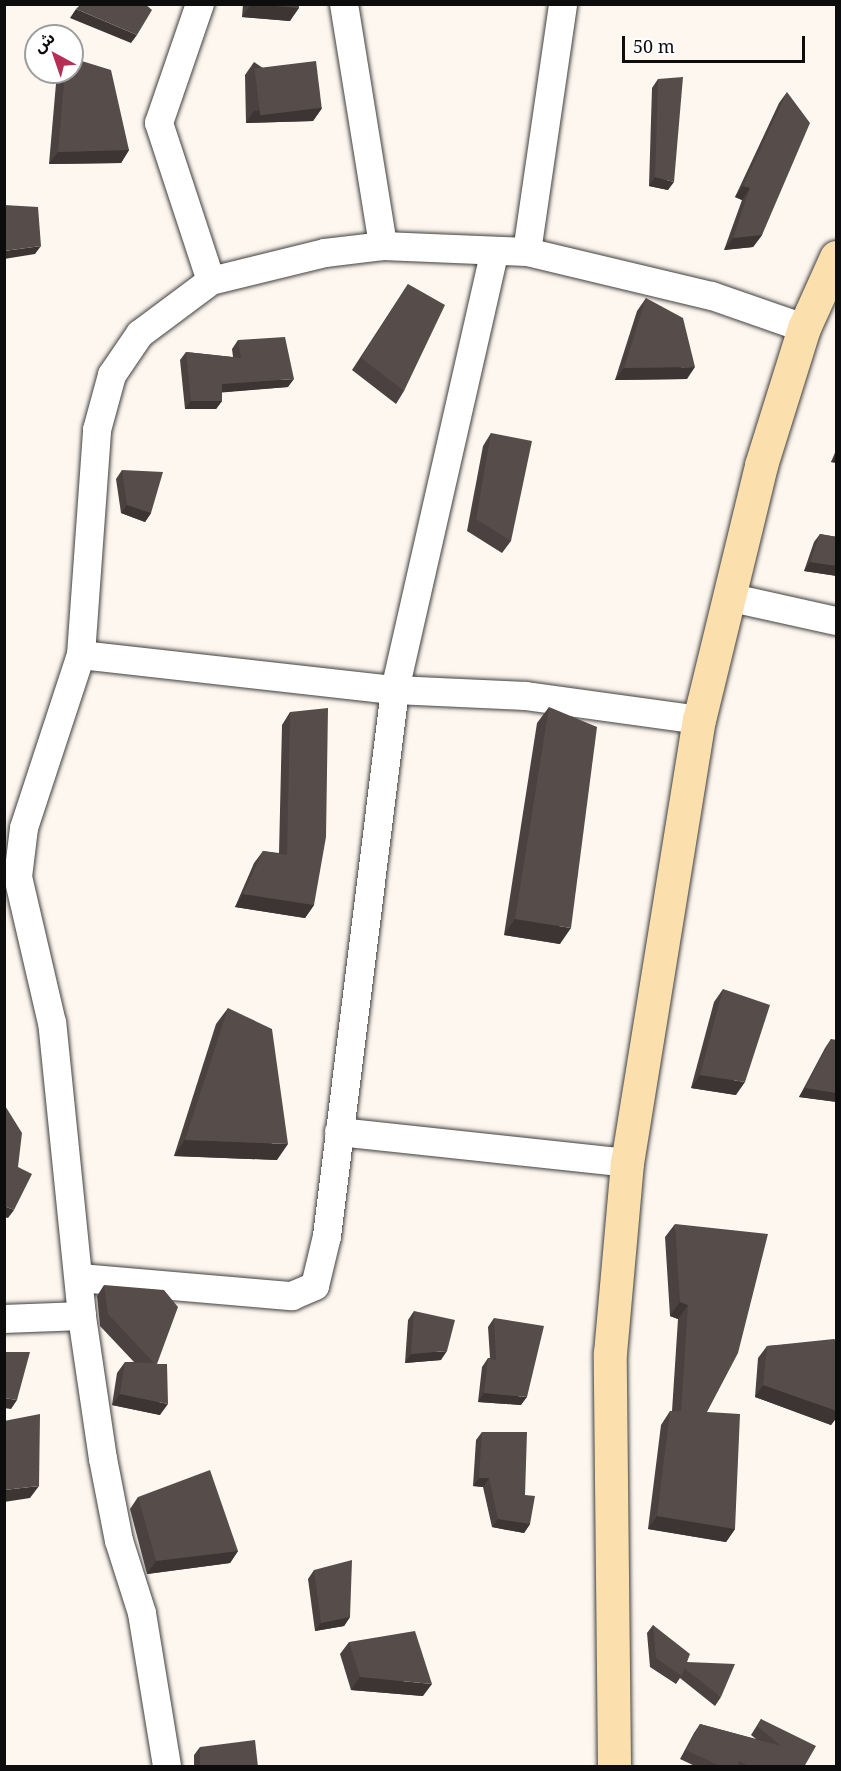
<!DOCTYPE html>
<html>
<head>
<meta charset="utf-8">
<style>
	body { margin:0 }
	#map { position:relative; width:841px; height:1771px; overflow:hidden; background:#fef7ef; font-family:"Noto Serif","Noto Sans Arabic",serif }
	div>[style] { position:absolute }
	.roads { filter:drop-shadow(0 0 2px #404040) drop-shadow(0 0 2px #404040) }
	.minor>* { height:28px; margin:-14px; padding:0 14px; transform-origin:14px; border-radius:14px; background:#fff }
	.secondary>* { height:33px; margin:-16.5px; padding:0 16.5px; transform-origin:16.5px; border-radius:16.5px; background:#fbdfad }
	.wall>* { inset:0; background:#4a4140 }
	.shaded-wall>* { inset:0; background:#3c3534 }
	.building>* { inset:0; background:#564c4a; transform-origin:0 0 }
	span { translate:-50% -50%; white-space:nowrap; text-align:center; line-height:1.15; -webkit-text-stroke:6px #fff; paint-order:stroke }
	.frame { position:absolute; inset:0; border:6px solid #0d0d0d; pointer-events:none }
	.north { position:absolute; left:24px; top:24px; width:60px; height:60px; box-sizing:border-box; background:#fff; border:2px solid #9e9e9e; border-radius:50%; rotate:320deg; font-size:16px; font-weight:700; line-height:24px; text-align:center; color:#0d0d0d }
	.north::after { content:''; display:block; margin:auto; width:21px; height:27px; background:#b62d55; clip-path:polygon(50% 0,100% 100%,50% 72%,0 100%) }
	.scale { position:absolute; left:622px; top:36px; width:183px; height:27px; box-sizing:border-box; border:3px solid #0d0d0d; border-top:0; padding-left:8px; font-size:18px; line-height:21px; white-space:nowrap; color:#0d0d0d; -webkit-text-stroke:4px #fff; paint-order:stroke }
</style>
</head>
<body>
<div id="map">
	<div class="roads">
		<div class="minor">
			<div style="left:200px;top:4px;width:126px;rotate:109deg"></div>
			<div style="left:159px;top:123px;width:166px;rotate:71.8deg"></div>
			<div style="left:344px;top:4px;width:245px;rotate:80.8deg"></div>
			<div style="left:527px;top:252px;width:251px;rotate:-81.7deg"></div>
			<div style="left:728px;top:597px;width:111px;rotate:12.5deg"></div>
			<div style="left:81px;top:655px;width:316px;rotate:6.4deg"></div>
			<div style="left:395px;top:690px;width:131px;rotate:2.6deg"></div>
			<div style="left:526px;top:696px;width:175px;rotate:7.9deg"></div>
			<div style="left:339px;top:1132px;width:290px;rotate:6.1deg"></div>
			<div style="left:80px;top:1278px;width:213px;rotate:4.9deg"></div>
			<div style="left:292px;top:1296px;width:25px;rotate:-23deg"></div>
			<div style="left:315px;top:1286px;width:51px;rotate:-76.5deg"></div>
			<div style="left:327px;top:1236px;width:550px;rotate:-82.9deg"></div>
			<div style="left:395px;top:690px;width:448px;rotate:-77.2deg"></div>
			<div style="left:4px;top:1319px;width:78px;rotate:-2.2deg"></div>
			<div style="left:167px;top:1766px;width:155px;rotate:-99.3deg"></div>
			<div style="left:142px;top:1613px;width:76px;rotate:-107.7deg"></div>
			<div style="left:119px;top:1541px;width:84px;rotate:-101deg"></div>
			<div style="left:103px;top:1459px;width:145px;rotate:-98.4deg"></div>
			<div style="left:82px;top:1316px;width:295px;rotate:-95.8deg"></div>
			<div style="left:52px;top:1023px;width:150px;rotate:-103.1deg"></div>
			<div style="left:18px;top:877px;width:49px;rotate:-83deg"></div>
			<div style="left:24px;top:828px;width:182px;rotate:-71.8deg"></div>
			<div style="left:81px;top:655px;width:226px;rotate:-85.9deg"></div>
			<div style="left:97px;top:430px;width:57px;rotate:-74.7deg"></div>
			<div style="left:112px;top:375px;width:50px;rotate:-55.7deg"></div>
			<div style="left:140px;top:334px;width:89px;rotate:-36.7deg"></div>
			<div style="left:211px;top:281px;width:117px;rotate:-13.8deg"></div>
			<div style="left:325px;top:253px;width:58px;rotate:-6.9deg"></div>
			<div style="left:383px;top:246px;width:144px;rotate:2.4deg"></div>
			<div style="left:527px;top:252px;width:190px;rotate:13.4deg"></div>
			<div style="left:712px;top:296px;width:97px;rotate:19.2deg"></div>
		</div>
		<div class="secondary">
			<div style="left:614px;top:1766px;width:413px;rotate:-90.6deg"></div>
			<div style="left:610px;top:1353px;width:191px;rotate:-84.9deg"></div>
			<div style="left:627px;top:1163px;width:449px;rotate:-80.8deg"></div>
			<div style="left:699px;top:720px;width:262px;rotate:-76.3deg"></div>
			<div style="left:761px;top:465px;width:144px;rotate:-72.6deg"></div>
			<div style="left:804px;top:328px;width:78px;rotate:-65.7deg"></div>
		</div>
	</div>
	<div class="wall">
		<div style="clip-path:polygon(243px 4px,299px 4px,290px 21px,242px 17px)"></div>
		<div style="clip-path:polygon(254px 62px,322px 108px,313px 121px,246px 123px,245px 75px)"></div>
		<div style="clip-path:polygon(57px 72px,72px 72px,129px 150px,121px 163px,49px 164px)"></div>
		<div style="clip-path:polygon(658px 79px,668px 190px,649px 186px,652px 88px)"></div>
		<div style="clip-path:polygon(787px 92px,762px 235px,753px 247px,724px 250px,742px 200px,735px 197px,779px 103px)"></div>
		<div style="clip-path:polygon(408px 284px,404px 391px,396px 404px,352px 370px)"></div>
		<div style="clip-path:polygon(646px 298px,687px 379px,615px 380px,637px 311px)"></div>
		<div style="clip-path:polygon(238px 340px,288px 387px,222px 392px,222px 401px,216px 409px,185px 409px,180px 360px,186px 352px,233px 357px,232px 349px)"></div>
		<div style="clip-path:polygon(491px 433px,511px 541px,502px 553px,467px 531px,483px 446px)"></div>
		<div style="clip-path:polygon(837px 448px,837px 463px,831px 462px)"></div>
		<div style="clip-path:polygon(122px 470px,151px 513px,145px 522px,121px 513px,116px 479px)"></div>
		<div style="clip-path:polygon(820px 534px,837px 537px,837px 576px,804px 571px,814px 542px)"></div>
		<div style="clip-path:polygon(549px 707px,560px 944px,504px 935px,537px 723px)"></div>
		<div style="clip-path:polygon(290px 712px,314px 905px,305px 918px,235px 907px,254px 863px,263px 851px,279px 853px,282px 725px)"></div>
		<div style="clip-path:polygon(723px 989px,736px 1095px,691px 1088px,714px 1002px)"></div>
		<div style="clip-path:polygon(228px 1008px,277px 1160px,174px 1156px,216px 1024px)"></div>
		<div style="clip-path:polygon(831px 1039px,837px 1102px,799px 1097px,825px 1048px)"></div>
		<div style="clip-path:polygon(675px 1224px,707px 1412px,735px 1529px,726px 1542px,648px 1529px,661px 1425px,670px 1411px,672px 1411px,678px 1319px,670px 1316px,665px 1237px)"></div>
		<div style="clip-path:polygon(104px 1285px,157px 1364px,160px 1415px,112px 1405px,117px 1373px,125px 1362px,134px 1362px,100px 1326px,97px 1296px)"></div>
		<div style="clip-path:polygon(414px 1311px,441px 1360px,405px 1363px,408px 1320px)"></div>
		<div style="clip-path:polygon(494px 1318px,521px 1405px,478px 1402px,482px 1367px,488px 1358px,490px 1358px,488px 1327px)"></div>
		<div style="clip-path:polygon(837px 1341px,837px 1417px,831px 1425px,755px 1397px,758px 1358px,767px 1346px)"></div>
		<div style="clip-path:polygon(482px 1432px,525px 1495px,530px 1524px,524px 1533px,492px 1527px,483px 1487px,473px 1486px,476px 1440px)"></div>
		<div style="clip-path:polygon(138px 1497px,238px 1551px,230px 1563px,147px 1574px,130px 1509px)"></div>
		<div style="clip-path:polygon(314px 1570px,350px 1617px,344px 1626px,315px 1631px,308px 1579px)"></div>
		<div style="clip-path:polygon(653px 1625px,687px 1662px,721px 1697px,715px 1706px,680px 1678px,676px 1684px,650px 1667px,647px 1633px)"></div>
		<div style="clip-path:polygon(349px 1642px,423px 1696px,351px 1690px,340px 1654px)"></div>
		<div style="clip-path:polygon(761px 1719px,804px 1767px,697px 1767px,680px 1759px,694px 1733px,700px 1724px,756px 1739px,751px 1735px)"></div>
		<div style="clip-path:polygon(200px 1747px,258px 1767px,194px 1767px,194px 1755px)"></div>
	</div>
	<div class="shaded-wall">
		<div style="clip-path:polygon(251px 4px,299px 8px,290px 21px,242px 17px)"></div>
		<div style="clip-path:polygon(76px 9px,137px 35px,131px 43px,70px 18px)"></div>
		<div style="clip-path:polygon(322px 108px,313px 121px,246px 123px,254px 111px)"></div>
		<div style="clip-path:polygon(129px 150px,121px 163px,49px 164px,58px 152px)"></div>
		<div style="clip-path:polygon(655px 177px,674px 182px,668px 190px,649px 186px)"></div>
		<div style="clip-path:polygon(743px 186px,750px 188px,742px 200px,735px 197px)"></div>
		<div style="clip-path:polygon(762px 235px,753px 247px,724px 250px,733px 238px)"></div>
		<div style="clip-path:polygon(41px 246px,35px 254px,4px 259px,4px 251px)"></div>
		<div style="clip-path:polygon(695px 367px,687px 379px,615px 380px,624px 368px)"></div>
		<div style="clip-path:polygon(294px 379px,288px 387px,216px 393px,222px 384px)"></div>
		<div style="clip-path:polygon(191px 401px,222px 401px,216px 409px,185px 409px)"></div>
		<div style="clip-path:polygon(837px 453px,837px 463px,831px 462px)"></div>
		<div style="clip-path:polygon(127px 505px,151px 513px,145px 522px,121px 513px)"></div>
		<div style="clip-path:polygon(810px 562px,837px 566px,837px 576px,804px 571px)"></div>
		<div style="clip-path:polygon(243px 894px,314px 905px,305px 918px,235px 907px)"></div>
		<div style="clip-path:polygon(515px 919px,571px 928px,560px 944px,504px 935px)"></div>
		<div style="clip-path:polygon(700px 1075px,745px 1082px,736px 1095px,691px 1088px)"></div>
		<div style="clip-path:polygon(805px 1088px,837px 1093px,837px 1102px,799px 1097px)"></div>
		<div style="clip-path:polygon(185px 1140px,288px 1144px,277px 1160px,174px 1156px)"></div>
		<div style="clip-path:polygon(4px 1206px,14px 1210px,8px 1218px,4px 1217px)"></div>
		<div style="clip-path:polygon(680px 1302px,688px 1305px,678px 1319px,670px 1316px)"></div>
		<div style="clip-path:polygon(447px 1351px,441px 1360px,405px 1363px,411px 1354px)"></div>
		<div style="clip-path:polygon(763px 1385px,837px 1411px,837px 1417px,831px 1425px,755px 1397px)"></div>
		<div style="clip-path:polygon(484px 1393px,527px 1397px,521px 1405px,478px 1402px)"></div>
		<div style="clip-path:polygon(120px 1394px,168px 1404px,160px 1415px,112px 1405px)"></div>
		<div style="clip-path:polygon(4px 1398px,17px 1400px,11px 1409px,4px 1408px)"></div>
		<div style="clip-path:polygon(479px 1478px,489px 1478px,483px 1487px,473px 1486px)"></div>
		<div style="clip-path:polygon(39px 1486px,30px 1498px,4px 1502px,4px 1490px)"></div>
		<div style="clip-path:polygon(657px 1516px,735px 1529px,726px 1542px,648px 1529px)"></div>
		<div style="clip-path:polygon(498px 1519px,530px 1524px,524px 1533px,492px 1527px)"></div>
		<div style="clip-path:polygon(238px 1551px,230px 1563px,147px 1574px,156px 1561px)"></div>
		<div style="clip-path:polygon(350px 1617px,344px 1626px,315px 1631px,321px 1623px)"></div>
		<div style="clip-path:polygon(360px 1677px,432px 1684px,423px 1696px,351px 1690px)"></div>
	</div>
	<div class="building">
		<div style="clip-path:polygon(81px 4px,145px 4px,152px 10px,137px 35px,76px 9px)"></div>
		<div style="clip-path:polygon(254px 4px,299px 4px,299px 8px)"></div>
		<div style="clip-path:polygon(72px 58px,111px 70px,129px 150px,58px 152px,65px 72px,72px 72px)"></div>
		<div style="left:316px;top:61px;width:47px;height:62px;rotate:83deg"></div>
		<div style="clip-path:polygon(683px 77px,674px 182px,655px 177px,658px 79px)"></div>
		<div style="clip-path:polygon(787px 92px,810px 123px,762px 235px,733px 238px,750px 188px,743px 186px)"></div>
		<div style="clip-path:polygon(4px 205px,38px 207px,41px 246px,4px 251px)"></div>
		<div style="clip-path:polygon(408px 284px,445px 305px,404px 391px,361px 358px)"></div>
		<div style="clip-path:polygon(646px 298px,683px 318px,695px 367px,624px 368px)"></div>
		<div style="clip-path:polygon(285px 337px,294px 379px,222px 384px,222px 401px,191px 401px,186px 352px,241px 358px,238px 340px)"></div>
		<div style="clip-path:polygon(491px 433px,532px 441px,511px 541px,476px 519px)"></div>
		<div style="clip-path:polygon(122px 470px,163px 472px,151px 513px,127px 505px)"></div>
		<div style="clip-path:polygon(820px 534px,837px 537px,837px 566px,810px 562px)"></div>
		<div style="clip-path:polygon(549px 707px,597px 727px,571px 928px,515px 919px)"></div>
		<div style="clip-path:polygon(328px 708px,326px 837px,314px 905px,243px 894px,263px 851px,287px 855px,290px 712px)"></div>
		<div style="clip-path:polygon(723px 989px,770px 1005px,745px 1082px,700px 1075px)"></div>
		<div style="clip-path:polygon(228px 1008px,272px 1029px,288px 1144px,185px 1140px)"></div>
		<div style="clip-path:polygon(831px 1039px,837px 1040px,837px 1093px,805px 1088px)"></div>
		<div style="clip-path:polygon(4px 1104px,22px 1133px,18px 1167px,32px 1174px,14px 1210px,4px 1206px)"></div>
		<div style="clip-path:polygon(675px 1224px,768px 1234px,738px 1353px,707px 1412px,740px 1414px,735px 1529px,657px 1516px,670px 1411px,681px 1411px,688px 1305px,680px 1302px)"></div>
		<div style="clip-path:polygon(104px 1285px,164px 1290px,178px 1307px,157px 1364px,167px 1364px,168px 1404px,120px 1394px,125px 1362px,154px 1363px,108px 1314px)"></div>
		<div style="clip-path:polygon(414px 1311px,455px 1320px,447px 1351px,411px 1354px)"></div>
		<div style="clip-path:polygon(494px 1318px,544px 1326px,527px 1397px,484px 1393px,488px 1358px,496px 1360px)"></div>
		<div style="clip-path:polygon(834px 1339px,837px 1341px,837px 1411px,763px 1385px,767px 1346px)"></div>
		<div style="clip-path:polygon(4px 1352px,30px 1352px,17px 1400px,4px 1398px)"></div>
		<div style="clip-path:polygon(40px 1414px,39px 1486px,4px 1490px,4px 1421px)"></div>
		<div style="clip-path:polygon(482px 1432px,527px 1432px,525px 1495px,535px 1496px,530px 1524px,498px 1519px,489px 1478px,479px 1478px)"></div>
		<div style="clip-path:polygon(210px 1470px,238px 1551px,156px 1561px,138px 1497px)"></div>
		<div style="clip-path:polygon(352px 1560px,350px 1617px,321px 1623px,314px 1570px)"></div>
		<div style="clip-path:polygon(653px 1625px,690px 1654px,687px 1662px,735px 1664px,721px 1697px,684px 1668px,682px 1676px,656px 1658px)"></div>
		<div style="clip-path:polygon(415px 1631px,432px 1684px,360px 1677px,349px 1642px)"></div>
		<div style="clip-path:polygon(761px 1719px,816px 1746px,804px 1767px,749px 1767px,740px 1761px,737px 1767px,722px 1767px,686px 1750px,700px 1724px,781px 1746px,757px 1726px)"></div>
		<div style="clip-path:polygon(255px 1740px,258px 1767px,200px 1767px,200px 1747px)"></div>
	</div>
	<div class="frame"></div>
	<div class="north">ش</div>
	<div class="scale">50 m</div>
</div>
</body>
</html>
